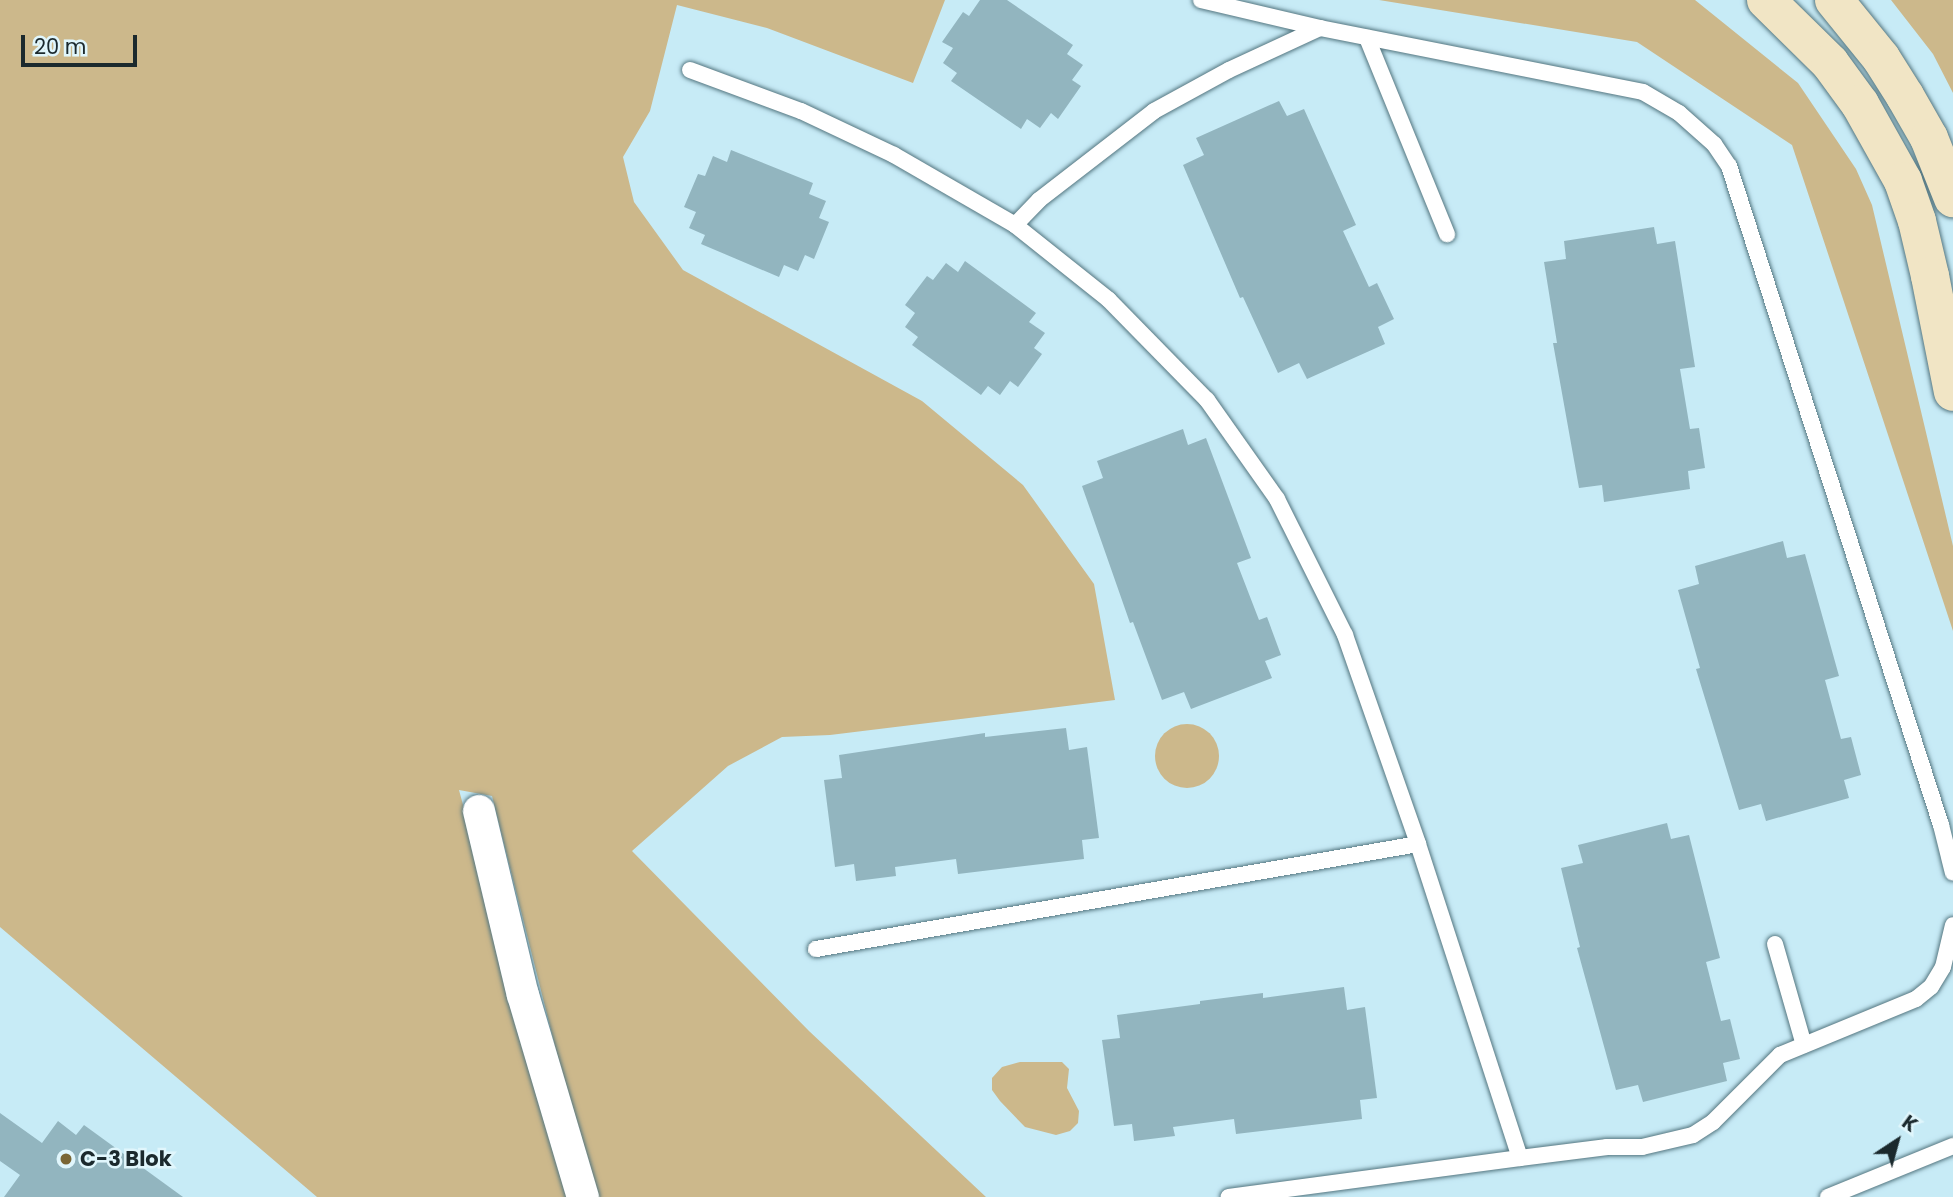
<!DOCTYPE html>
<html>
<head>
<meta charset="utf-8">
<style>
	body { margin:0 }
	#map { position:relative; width:1953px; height:1197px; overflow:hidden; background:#c7ebf6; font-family:Poppins,sans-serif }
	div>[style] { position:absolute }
	.green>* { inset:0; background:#ccb88b }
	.round { border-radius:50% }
	.building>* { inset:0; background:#92b5bf }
	.roads { filter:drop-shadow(0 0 2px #547680) drop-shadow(0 0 2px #547680) }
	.lane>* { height:16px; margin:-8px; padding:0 8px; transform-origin:8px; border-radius:8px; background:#fff }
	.street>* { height:32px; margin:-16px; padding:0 16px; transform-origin:16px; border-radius:16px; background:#fff }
	.secondary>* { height:38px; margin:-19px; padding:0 19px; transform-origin:19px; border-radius:19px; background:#f1e5c5 }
	.dots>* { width:19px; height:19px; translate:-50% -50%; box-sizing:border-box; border:4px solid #e0f6fc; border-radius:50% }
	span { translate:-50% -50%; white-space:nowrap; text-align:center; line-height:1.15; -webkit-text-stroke:5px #e0f6fc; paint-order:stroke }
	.poi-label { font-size:21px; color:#1b292d; font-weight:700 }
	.left { translate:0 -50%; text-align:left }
	.north { position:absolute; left:1862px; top:1106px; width:70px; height:70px; -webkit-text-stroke:5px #e0f6fc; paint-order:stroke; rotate:36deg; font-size:19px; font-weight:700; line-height:28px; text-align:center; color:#1b292d }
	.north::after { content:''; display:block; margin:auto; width:24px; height:32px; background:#1b292d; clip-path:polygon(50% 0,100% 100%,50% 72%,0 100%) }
	.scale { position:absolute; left:21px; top:35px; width:116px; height:32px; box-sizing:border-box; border:4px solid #1b292d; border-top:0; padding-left:9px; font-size:21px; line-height:24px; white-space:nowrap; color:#1b292d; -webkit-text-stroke:5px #e0f6fc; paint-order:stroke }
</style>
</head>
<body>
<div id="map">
	<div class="green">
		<div style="clip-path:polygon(0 0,945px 0,913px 83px,767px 28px,677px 5px,650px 111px,623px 157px,634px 202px,683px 270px,922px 401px,1023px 485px,1094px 584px,1115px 700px,830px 735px,782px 737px,728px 766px,632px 851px,809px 1031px,986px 1197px,593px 1197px,492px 796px,459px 790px,569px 1197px,317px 1197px,0 927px)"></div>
		<div style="clip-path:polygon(1379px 0,1695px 0,1798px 83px,1856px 169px,1872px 205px,1953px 546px,1953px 631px,1792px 145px,1637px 42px)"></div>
		<div style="clip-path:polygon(1891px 0,1953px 0,1953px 93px,1933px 54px)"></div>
		<div class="round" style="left:1155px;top:724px;width:64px;height:64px"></div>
		<div style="clip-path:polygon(1020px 1062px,1062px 1062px,1069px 1069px,1067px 1088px,1079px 1111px,1078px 1123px,1070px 1131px,1056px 1135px,1025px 1127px,1000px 1101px,992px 1090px,992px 1078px,1002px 1067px)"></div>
	</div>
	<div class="building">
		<div style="clip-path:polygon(980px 0,1007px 0,1073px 45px,1067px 54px,1083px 65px,1072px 80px,1081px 86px,1058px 119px,1051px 113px,1040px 128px,1027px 119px,1021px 129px,951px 81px,957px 73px,943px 63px,953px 48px,942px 42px,963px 12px,969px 16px)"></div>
		<div style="clip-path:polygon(1279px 101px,1287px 116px,1304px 109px,1356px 225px,1343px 231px,1369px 287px,1377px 283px,1394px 319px,1378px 327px,1385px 344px,1307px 379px,1299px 363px,1278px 373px,1243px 297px,1240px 298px,1183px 165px,1204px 155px,1196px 138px)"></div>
		<div style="clip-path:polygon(731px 150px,813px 183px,809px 194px,826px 201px,819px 218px,829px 222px,814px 259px,805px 255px,798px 271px,784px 265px,779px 277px,701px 244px,705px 235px,689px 228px,696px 212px,684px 207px,698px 174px,705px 176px,713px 156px,727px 162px)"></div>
		<div style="clip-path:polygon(1654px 227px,1657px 244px,1675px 241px,1695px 367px,1680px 369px,1690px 429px,1699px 428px,1705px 468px,1688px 471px,1690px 489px,1604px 502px,1602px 485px,1579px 488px,1553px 343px,1557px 343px,1544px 262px,1566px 259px,1564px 241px)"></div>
		<div style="clip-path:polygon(965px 261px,1036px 313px,1029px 322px,1045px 333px,1034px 348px,1042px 354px,1018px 387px,1010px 381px,1000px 395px,988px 386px,981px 395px,912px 345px,918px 337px,905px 327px,915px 313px,905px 305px,927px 276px,933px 280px,946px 263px,958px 272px)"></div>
		<div style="clip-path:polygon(1183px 429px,1188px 445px,1206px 438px,1251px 558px,1237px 563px,1259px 620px,1267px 617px,1281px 655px,1265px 661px,1272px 678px,1191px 709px,1184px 692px,1162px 700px,1133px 622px,1130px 623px,1082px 486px,1103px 478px,1097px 461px)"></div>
		<div style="clip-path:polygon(1783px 541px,1787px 558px,1805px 554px,1839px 676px,1825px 680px,1841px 739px,1851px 737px,1861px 775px,1844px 780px,1849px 798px,1766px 821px,1761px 804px,1739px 810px,1696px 669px,1700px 668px,1678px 590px,1699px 584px,1695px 566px)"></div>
		<div style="clip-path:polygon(1066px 728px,1069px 750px,1087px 747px,1099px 838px,1082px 840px,1084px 859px,958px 874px,956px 859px,895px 867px,896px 876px,856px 881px,854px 864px,835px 867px,824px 780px,842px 778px,839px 755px,985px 733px,985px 737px)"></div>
		<div style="clip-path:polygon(1667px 823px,1671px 839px,1689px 835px,1720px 958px,1706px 962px,1721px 1021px,1730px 1019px,1740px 1059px,1723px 1063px,1727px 1081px,1643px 1102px,1638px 1085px,1616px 1090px,1577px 948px,1580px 947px,1561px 868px,1583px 863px,1578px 845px)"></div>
		<div style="clip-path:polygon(1344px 987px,1347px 1010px,1365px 1007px,1377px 1098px,1360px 1100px,1362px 1119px,1236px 1134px,1234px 1119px,1173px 1127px,1175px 1136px,1134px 1141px,1132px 1124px,1114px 1126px,1102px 1040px,1120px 1038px,1117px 1015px,1200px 1004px,1200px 1001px,1263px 993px,1263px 998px)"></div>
		<div style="clip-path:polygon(0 1113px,42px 1143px,58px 1121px,76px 1135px,84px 1125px,183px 1197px,4px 1197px,20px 1175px,0 1161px)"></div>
	</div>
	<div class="roads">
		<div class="lane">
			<div style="left:1201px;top:0;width:122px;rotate:13.2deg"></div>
			<div style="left:1320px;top:28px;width:329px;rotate:11.2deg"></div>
			<div style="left:1643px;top:92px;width:42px;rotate:30.3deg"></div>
			<div style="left:1679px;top:113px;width:47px;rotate:41.5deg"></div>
			<div style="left:1714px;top:144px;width:27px;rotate:56deg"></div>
			<div style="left:1729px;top:166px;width:692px;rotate:72.17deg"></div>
			<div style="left:1941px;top:825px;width:49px;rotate:76deg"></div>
			<div style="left:1367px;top:38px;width:212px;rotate:67.8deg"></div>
			<div style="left:690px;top:70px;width:118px;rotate:20.3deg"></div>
			<div style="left:801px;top:111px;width:103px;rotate:25.3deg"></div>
			<div style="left:894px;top:155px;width:140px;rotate:30deg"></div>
			<div style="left:1015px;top:225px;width:120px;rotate:38.6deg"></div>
			<div style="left:1109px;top:300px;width:140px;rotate:45.6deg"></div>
			<div style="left:1207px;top:400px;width:121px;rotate:54.7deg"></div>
			<div style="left:1277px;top:499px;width:152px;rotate:63.4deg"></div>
			<div style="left:1345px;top:635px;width:221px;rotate:70.7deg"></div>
			<div style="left:1418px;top:844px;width:330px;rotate:72deg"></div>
			<div style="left:1520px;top:1158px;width:294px;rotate:172.4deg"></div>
			<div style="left:1015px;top:225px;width:35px;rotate:-46deg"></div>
			<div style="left:1039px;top:200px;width:145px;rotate:-37.7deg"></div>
			<div style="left:1154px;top:111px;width:85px;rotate:-28.7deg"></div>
			<div style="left:1229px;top:70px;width:100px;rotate:-24.8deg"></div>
			<div style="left:1775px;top:944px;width:105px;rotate:74deg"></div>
			<div style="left:816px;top:949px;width:611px;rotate:-9.89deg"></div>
			<div style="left:1520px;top:1158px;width:88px;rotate:-7.2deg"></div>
			<div style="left:1607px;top:1147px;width:35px"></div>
			<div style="left:1642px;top:1147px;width:52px;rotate:-13.2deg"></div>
			<div style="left:1693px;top:1135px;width:24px;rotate:-33deg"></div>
			<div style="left:1713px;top:1122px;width:95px;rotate:-45deg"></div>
			<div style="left:1780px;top:1055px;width:147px;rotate:-22.4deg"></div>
			<div style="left:1916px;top:999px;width:19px;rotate:-39deg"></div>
			<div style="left:1931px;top:987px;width:23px;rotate:-59deg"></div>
			<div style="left:1943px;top:967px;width:43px;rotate:-76.6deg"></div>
			<div style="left:1828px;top:1197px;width:135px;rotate:-22.2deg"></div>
		</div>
		<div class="street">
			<div style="left:479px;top:811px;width:189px;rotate:76.6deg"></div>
			<div style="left:523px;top:995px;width:211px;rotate:73.5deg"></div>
		</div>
		<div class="secondary">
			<div style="left:1766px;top:0;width:90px;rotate:44.5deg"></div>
			<div style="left:1830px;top:63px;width:51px;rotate:53.8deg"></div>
			<div style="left:1860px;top:104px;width:88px;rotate:60.8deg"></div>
			<div style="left:1903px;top:181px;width:42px;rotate:70.7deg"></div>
			<div style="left:1917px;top:221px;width:57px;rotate:76.7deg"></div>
			<div style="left:1930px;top:276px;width:118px;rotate:78.8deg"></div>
			<div style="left:1834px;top:0;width:75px;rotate:51deg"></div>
			<div style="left:1881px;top:58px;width:45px;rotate:57.7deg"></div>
			<div style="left:1905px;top:96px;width:48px;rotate:60.3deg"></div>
			<div style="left:1929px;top:138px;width:65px;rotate:68.2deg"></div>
		</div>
	</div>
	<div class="dots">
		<div style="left:66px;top:1159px;background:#7a6635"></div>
	</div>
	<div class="poi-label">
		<span class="left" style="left:80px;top:1159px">C-3 Blok</span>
	</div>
	<div class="north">K</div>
	<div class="scale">20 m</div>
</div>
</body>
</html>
